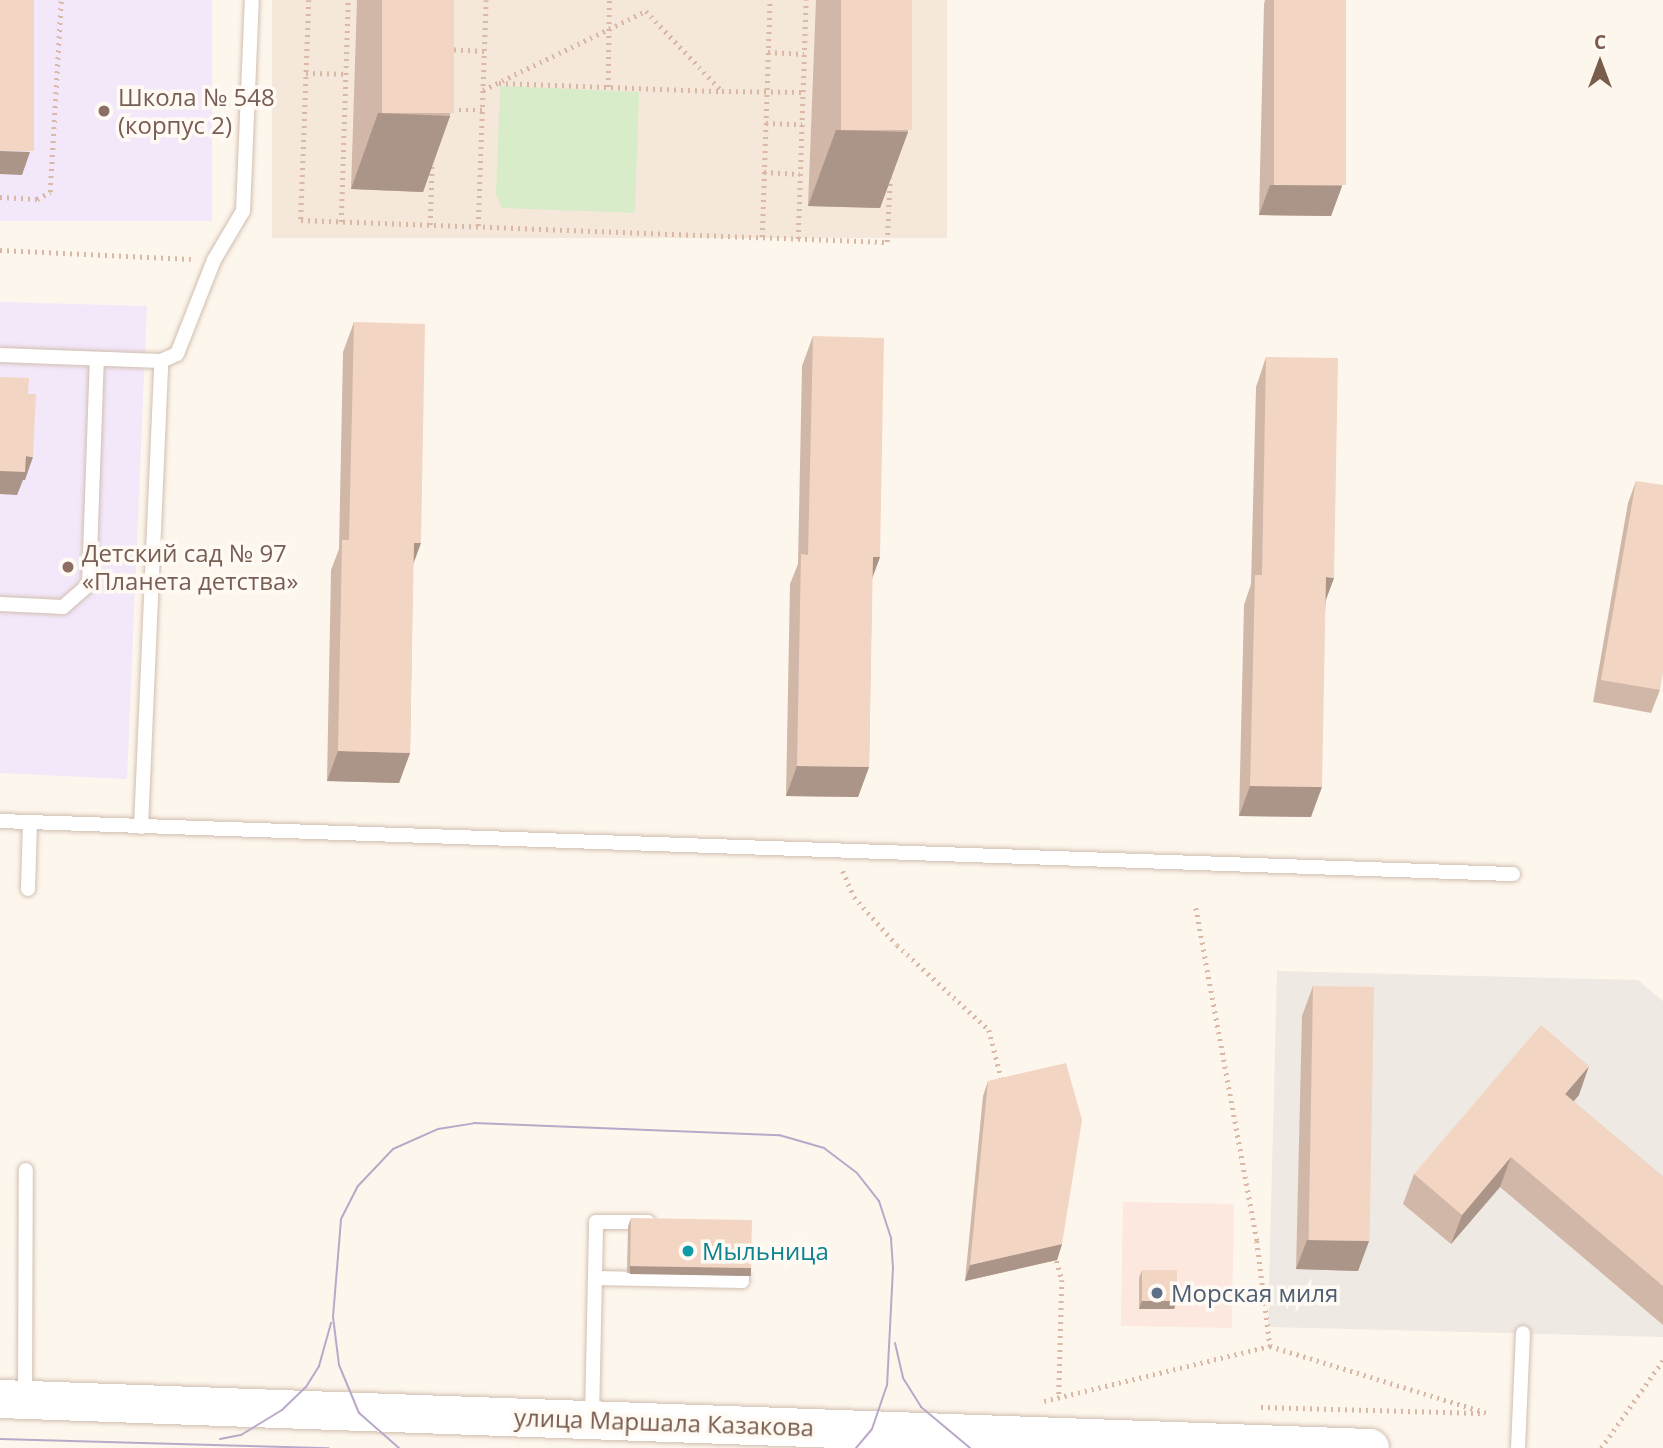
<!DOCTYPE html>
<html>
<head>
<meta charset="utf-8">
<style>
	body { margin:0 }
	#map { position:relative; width:1663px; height:1448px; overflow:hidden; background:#fdf6ec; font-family:"Open Sans",sans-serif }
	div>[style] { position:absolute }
	.residential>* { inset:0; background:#f5e8da; transform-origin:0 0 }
	.commercial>* { inset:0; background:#fde8e0; transform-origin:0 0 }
	.industrial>* { inset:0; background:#efe9e4 }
	.education>* { inset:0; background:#f3e8fa; transform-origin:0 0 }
	.green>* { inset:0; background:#d8ecc9 }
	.path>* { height:4.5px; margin-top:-2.25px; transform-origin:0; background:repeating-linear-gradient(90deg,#d9b8a5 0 2px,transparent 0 7px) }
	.roads { filter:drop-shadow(0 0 2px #d1beb0) drop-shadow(0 0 2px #d1beb0) }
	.lane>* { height:14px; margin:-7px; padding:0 7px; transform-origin:7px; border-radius:7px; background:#fff }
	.secondary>* { height:38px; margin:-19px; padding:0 19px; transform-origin:19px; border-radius:19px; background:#fff }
	.tram>* { height:2px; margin:-1px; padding:0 1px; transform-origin:1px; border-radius:1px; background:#b9a8c9 }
	.wall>* { inset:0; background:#d1b7a8 }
	.shaded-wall>* { inset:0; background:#aa9588; transform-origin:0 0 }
	.building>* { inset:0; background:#f3d5c3; transform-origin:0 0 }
	.dots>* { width:19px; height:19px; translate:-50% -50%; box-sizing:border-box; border:4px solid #fffaf3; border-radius:50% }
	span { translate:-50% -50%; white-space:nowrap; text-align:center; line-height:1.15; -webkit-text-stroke:7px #fffaf3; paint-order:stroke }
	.education-label { font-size:24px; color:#785e54 }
	.left { translate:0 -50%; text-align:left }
	.culture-label { font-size:24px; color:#0d838f }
	.service-label { font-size:24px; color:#4e5e75 }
	.street-label { font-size:24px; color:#7a5c4d }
	.north { position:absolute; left:1565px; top:28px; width:70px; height:70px; -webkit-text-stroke:5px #fffaf3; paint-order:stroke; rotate:0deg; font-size:19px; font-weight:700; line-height:28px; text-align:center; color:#7a5c4d }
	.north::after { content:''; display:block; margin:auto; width:24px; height:32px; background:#7a5c4d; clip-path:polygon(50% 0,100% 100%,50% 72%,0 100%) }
</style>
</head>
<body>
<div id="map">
	<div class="residential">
		<div style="left:272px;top:0;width:675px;height:238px"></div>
	</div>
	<div class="commercial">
		<div style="left:1123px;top:1202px;width:111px;height:124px;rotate:1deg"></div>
	</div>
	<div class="industrial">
		<div style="clip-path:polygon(1277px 971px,1638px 980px,1663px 1001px,1663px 1337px,1268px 1327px)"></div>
	</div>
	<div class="education">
		<div style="left:0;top:0;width:212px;height:221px"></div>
		<div style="clip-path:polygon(0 302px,147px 306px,127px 779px,0 773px)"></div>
	</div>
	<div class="green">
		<div style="clip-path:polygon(500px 86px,639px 92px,635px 213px,502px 208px,496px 195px)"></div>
	</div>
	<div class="path">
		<div style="left:309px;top:0;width:220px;rotate:92.1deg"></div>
		<div style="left:301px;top:220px;width:586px;rotate:2.15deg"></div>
		<div style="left:887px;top:242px;width:64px;rotate:-87.3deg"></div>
		<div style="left:447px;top:49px;width:37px;rotate:3deg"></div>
		<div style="left:768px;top:52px;width:36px;rotate:3deg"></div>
		<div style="left:306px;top:73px;width:39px;rotate:1deg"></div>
		<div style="left:499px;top:83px;width:222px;rotate:2.1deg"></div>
		<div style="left:608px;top:87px;width:87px;rotate:-89.3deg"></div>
		<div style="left:483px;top:90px;width:181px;rotate:-25.9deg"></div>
		<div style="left:646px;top:11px;width:110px;rotate:46.5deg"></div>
		<div style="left:722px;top:91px;width:81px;rotate:0.7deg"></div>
		<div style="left:445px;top:110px;width:37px"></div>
		<div style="left:766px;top:123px;width:36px;rotate:2deg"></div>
		<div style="left:764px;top:172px;width:36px;rotate:3deg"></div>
		<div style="left:0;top:197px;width:37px;rotate:3deg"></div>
		<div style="left:37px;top:199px;width:15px;rotate:-28deg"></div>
		<div style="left:50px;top:192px;width:192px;rotate:-86.7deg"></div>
		<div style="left:341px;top:222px;width:222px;rotate:-88.2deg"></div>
		<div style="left:430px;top:225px;width:63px;rotate:-88.2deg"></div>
		<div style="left:478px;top:226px;width:226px;rotate:-88deg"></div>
		<div style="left:762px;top:237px;width:237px;rotate:-88.1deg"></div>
		<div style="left:798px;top:239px;width:239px;rotate:-88.1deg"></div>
		<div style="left:0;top:250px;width:191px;rotate:2.7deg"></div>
		<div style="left:843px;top:871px;width:28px;rotate:67deg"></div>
		<div style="left:854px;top:897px;width:64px;rotate:48.1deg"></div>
		<div style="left:897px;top:945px;width:125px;rotate:42.7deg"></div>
		<div style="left:989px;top:1030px;width:53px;rotate:75.7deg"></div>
		<div style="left:1196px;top:908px;width:339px;rotate:79.6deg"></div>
		<div style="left:1257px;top:1241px;width:106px;rotate:82.9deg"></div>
		<div style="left:1055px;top:1254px;width:27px;rotate:75deg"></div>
		<div style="left:1062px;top:1280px;width:117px;rotate:91.5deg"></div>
		<div style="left:1044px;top:1401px;width:233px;rotate:-13.7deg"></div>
		<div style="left:1270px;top:1346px;width:228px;rotate:17.1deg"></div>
		<div style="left:1261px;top:1407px;width:219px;rotate:1.6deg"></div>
		<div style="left:1601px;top:1448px;width:108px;rotate:-54.8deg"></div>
	</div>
	<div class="roads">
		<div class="lane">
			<div style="left:0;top:355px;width:161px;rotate:2.1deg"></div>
			<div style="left:0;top:604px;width:63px;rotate:2.7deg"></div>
			<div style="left:63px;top:607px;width:35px;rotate:-41deg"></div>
			<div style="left:89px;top:584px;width:225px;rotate:-88deg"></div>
			<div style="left:0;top:821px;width:1514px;rotate:2.01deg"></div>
			<div style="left:141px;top:827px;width:466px;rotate:-87.5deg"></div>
			<div style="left:161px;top:361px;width:17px;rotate:-24deg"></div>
			<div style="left:177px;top:354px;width:101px;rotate:-68.5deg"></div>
			<div style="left:214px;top:260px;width:57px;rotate:-59.4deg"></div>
			<div style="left:243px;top:211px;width:211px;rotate:-87.6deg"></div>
			<div style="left:28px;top:889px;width:66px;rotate:-88.3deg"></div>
			<div style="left:595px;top:1278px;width:147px;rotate:1.2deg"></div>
			<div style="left:742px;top:1281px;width:5px;rotate:-90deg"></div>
			<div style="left:25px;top:1400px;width:230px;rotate:-89.8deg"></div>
			<div style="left:592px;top:1418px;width:196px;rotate:-88.8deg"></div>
			<div style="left:596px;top:1222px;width:52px"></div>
			<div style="left:1518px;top:1448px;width:115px;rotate:-87.5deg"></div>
		</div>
		<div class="secondary">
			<div style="left:0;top:1399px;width:1371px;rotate:2.05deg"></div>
		</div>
	</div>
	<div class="tram">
		<div style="left:895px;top:1343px;width:36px;rotate:77deg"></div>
		<div style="left:903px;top:1378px;width:34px;rotate:58deg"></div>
		<div style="left:921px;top:1407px;width:64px;rotate:39.9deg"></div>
		<div style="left:0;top:1439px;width:329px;rotate:1.6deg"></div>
		<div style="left:220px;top:1439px;width:21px;rotate:-11deg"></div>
		<div style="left:241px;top:1435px;width:48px;rotate:-31.4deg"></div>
		<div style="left:282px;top:1410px;width:33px;rotate:-44deg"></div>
		<div style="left:306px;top:1387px;width:25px;rotate:-58deg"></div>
		<div style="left:319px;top:1366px;width:45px;rotate:-74.4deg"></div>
		<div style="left:399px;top:1448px;width:53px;rotate:-138.8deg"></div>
		<div style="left:359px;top:1413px;width:52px;rotate:-112.6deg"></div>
		<div style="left:339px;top:1365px;width:48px;rotate:-97.1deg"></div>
		<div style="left:333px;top:1317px;width:98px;rotate:-85.3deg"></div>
		<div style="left:341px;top:1219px;width:36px;rotate:-63deg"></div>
		<div style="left:357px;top:1187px;width:52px;rotate:-46.5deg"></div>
		<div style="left:393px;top:1149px;width:49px;rotate:-24deg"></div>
		<div style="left:438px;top:1129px;width:36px;rotate:-9deg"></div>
		<div style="left:474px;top:1123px;width:305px;rotate:2.3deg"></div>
		<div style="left:779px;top:1135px;width:47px;rotate:16.1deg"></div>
		<div style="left:824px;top:1148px;width:41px;rotate:37.1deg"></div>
		<div style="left:857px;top:1173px;width:36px;rotate:52deg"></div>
		<div style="left:879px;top:1201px;width:40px;rotate:72deg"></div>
		<div style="left:891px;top:1239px;width:29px;rotate:86deg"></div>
		<div style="left:893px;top:1268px;width:117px;rotate:92.9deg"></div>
		<div style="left:887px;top:1385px;width:46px;rotate:108.8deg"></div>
		<div style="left:872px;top:1429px;width:25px;rotate:130deg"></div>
	</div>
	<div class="wall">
		<div style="clip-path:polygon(357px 0,454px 0,450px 116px,423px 192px,351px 189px)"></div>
		<div style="clip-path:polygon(816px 0,912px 0,908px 132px,880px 208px,808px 206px)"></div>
		<div style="clip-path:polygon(1265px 0,1346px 0,1342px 186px,1331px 216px,1259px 215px,1264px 4px)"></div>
		<div style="clip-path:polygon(354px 322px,413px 564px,410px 753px,399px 783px,327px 781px,331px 570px,339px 549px,343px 352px)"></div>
		<div style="clip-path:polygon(813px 336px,880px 557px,872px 578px,869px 767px,858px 797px,786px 796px,790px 584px,798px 564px,802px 366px)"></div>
		<div style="clip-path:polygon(1266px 357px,1334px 578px,1326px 598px,1311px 817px,1239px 816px,1244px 605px,1251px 584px,1256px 387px)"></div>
		<div style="clip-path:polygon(1636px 481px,1660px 690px,1651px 713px,1593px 702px,1628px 503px)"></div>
		<div style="clip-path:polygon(1313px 986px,1369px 1241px,1358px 1271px,1296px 1269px,1302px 1016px)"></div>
		<div style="clip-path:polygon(988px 1081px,1062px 1244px,1057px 1260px,965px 1281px,983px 1096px)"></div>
		<div style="clip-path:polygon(1579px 1095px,1573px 1101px,1663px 1177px,1663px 1325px,1500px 1187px,1451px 1244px,1403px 1204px,1414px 1174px)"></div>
		<div style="clip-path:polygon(631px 1218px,751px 1269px,748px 1276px,627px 1273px,628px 1226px)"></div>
		<div style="clip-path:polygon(1142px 1270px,1177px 1301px,1174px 1309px,1139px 1309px,1139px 1278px)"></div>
	</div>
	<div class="shaded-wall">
		<div style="clip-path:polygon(378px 113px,450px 116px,423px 192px,351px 189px)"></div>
		<div style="clip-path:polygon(836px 130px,908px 132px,880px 208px,808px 206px)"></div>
		<div style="clip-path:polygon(0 151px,30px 152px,22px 175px,0 174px)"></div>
		<div style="clip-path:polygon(1270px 185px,1342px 186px,1331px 216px,1259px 215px)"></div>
		<div style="clip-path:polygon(26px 456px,33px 457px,25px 480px,23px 480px,17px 495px,0 494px,0 471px)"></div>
		<div style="clip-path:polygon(414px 543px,421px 543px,410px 573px)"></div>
		<div style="clip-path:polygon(873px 557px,880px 557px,869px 587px)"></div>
		<div style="clip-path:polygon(1326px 577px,1334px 578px,1323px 608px)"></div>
		<div style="clip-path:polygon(338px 751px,410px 753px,399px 783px,327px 781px)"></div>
		<div style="clip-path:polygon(797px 766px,869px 767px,858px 797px,786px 796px)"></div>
		<div style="clip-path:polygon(1250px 786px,1322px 787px,1311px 817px,1239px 816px)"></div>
		<div style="clip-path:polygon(1589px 1066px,1579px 1095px,1554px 1124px,1565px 1094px)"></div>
		<div style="clip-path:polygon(1511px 1157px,1500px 1187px,1451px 1244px,1462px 1215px)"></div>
		<div style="clip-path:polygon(1307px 1240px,1369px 1241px,1358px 1271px,1296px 1269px)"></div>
		<div style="clip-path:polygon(1062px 1244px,1057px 1260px,965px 1281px,970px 1265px)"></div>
		<div style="left:630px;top:1266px;width:121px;height:8px;rotate:1deg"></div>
		<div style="clip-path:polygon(1142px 1301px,1177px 1301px,1174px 1309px,1139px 1309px)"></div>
	</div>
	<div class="building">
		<div style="left:0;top:0;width:34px;height:151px"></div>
		<div style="left:382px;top:0;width:72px;height:113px"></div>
		<div style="left:841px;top:0;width:71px;height:130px"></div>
		<div style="left:1274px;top:0;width:72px;height:185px"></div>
		<div style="clip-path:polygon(354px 322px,425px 324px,421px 543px,414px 543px,410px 753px,338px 751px,342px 540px,349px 540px)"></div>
		<div style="clip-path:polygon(813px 336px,884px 338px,880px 557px,873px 557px,869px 767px,797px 766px,801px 554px,808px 555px)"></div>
		<div style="clip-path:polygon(1266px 357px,1338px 358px,1334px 578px,1326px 577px,1322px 787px,1250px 786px,1255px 575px,1262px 575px)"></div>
		<div style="clip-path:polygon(0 377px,29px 378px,28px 394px,36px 394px,33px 457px,26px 456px,25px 472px,0 471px)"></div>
		<div style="clip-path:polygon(1636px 481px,1663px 485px,1663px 672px,1660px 690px,1601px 680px)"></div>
		<div style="left:1313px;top:986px;width:61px;height:254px;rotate:1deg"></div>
		<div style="clip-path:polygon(1541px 1025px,1589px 1066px,1565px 1094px,1663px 1177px,1663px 1286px,1511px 1157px,1462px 1215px,1414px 1174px)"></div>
		<div style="clip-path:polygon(1066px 1063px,1082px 1120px,1062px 1244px,970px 1265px,988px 1081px)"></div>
		<div style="left:631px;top:1218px;width:121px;height:48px;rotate:1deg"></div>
		<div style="left:1142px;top:1270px;width:35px;height:31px"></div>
	</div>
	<div class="dots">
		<div style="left:104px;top:111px;background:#8d6e63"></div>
		<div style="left:68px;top:567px;background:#8d6e63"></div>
		<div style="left:688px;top:1251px;background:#0f9aa8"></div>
		<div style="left:1157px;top:1293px;background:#5c6f8a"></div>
	</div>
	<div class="education-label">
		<span class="left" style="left:118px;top:111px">Школа № 548<br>(корпус 2)</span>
		<span class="left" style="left:82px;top:567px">Детский сад № 97<br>«Планета детства»</span>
	</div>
	<div class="culture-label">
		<span class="left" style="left:702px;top:1251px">Мыльница</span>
	</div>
	<div class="service-label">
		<span class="left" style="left:1171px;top:1293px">Морская миля</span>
	</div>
	<div class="street-label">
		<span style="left:664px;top:1422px;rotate:2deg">улица Маршала Казакова</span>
	</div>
	<div class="north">С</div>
</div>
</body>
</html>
